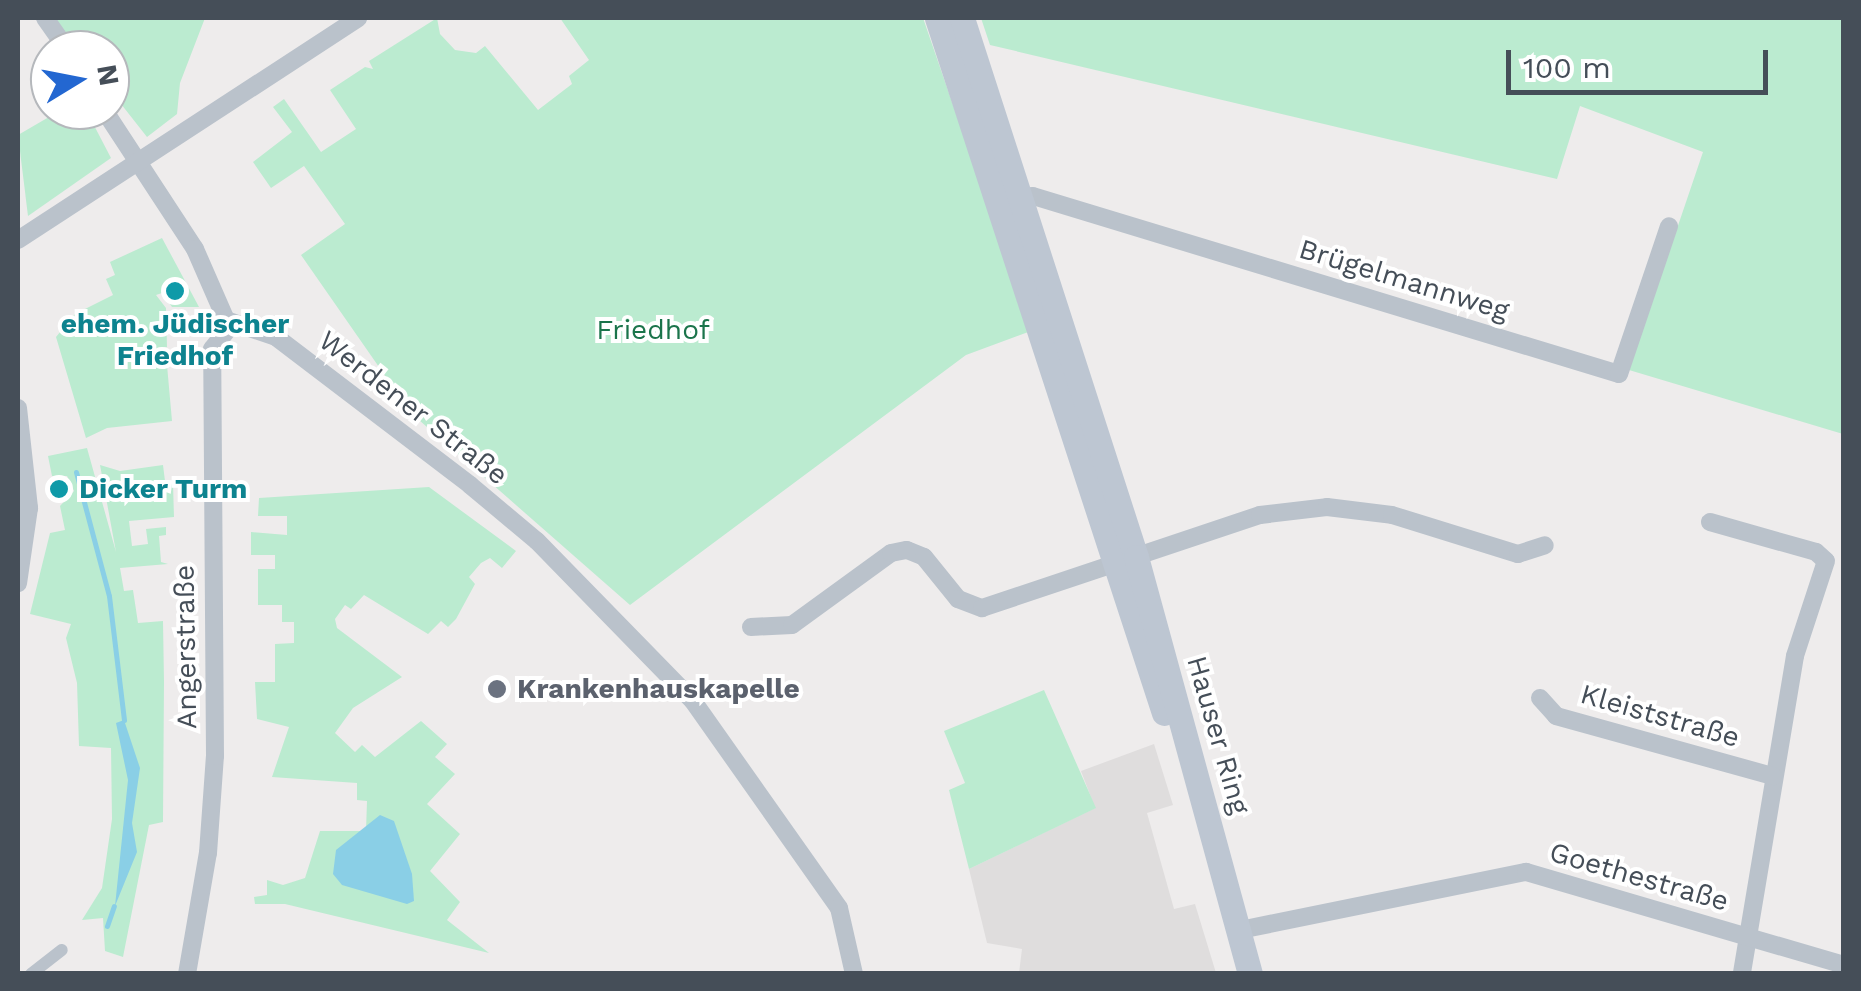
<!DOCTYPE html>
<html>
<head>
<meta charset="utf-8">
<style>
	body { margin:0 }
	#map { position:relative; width:1861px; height:991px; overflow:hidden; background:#eeecec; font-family:"Work Sans",sans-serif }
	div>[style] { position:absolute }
	.education>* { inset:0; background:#dfdddd }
	.green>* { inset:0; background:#bbebd0 }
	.water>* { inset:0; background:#8acfe6 }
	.stream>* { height:5px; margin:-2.5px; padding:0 2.5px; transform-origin:2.5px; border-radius:2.5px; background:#8acfe6 }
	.pedestrian>* { height:12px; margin:-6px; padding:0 6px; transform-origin:6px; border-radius:6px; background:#bac2cb }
	.minor>* { height:18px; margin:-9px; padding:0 9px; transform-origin:9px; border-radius:9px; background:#bac2cb }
	.secondary>* { height:25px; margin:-12.5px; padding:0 12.5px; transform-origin:12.5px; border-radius:12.5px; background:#bdc6d2 }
	.dots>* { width:28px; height:28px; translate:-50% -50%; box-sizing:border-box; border:5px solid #fff; border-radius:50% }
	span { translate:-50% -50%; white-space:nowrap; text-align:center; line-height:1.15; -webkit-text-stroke:8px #fff; paint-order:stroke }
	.street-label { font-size:28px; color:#454e58 }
	.culture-label { font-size:28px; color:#0d838f; font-weight:700 }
	.left { translate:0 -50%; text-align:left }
	.park-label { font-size:28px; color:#1b744b }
	.worship-label { font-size:28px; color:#5b616d; font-weight:700 }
	.frame { position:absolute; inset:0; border:20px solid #454e58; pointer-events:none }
	.north { position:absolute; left:30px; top:30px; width:100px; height:100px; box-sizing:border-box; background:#fff; border:2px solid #b5b8bc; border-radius:50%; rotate:80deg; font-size:28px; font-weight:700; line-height:40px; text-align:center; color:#454e58 }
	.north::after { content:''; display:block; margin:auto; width:35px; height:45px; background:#2367d1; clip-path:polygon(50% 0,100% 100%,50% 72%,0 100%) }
	.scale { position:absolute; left:1506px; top:50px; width:262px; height:45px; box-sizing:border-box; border:5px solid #454e58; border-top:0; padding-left:12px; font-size:30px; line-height:35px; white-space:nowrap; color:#454e58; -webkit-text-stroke:8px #fff; paint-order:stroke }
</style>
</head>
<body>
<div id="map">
	<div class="education">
		<div style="clip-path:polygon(1154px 744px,1173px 805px,1147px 813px,1174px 909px,1195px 904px,1216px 973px,1019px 973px,1022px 949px,987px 943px,969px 869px,1095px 808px,1081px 771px)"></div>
	</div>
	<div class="green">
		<div style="clip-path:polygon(54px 18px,205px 18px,180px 83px,177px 114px,147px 137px,110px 90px,110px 50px,79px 50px)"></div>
		<div style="clip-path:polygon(437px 18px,440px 34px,455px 50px,476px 53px,485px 46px,538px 110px,572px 84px,569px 76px,589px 60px,560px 18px,923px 18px,1031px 331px,966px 355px,630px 605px,411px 413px,301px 255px,345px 224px,304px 166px,271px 188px,253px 162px,292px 132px,273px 107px,284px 99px,321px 152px,356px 129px,330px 90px,365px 67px,373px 69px,369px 61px)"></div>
		<div style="clip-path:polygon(981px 18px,1843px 18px,1843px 434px,1629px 370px,1703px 152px,1580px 106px,1557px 179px,990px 45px)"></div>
		<div style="clip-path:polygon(61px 110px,86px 110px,111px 158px,28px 216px,18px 135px)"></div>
		<div style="clip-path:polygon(162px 238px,199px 307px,172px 307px,162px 293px,156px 295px,166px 308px,167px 347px,151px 351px,151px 363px,167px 365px,172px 421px,107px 428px,86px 438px,56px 337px,75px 314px,113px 295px,106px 279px,115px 275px,110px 262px)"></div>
		<div style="clip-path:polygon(87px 448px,116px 552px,100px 465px,120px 471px,163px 465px,165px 481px,173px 483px,174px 517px,129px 521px,132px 546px,148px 544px,146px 529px,166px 527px,166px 535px,159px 536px,161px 562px,168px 564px,120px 568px,124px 591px,133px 590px,138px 623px,163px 621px,164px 682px,163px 822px,149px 825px,123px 957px,105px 951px,103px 918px,82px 920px,102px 888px,112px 819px,111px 748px,79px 746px,77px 683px,66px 638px,71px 624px,30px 614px,50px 533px,65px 530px,60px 506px,74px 491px,67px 476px,52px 476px,48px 456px)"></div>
		<div style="clip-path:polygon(429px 487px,516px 551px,502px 568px,490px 558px,481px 563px,469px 577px,475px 584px,456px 619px,448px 627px,441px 621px,428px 634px,364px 595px,351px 609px,345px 605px,335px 619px,337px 628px,402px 677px,353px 708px,335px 733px,355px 752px,362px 745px,375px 757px,421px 721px,447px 744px,435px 757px,455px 774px,427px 804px,460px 834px,430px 871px,460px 902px,447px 920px,489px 953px,285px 904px,255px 904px,254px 897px,267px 895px,267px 880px,283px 885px,305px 878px,320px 831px,366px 831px,367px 801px,357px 800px,357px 783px,272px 777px,289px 727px,257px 719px,255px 682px,275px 682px,275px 644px,294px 643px,294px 622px,282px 622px,282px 605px,258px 605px,258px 569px,275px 569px,275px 555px,251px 555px,251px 532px,287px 535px,287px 516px,258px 516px,259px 498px)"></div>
		<div style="clip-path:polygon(1044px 690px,1096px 808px,969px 869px,949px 790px,965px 783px,944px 731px)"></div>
	</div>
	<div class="water">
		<div style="clip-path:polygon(124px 720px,140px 768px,132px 823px,137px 852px,115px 906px,128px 780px,116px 723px)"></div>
		<div style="clip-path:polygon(380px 815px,394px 821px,412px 874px,414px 901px,407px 904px,342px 885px,333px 874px,336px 850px)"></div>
	</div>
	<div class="stream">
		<div style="left:76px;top:472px;width:128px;rotate:75.1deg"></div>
		<div style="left:109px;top:596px;width:125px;rotate:83.1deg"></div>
		<div style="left:107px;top:926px;width:21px;rotate:-71deg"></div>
	</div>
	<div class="pedestrian">
		<div style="left:31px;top:974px;width:39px;rotate:-38deg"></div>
	</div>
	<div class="minor">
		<div style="left:45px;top:18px;width:39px;rotate:55deg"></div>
		<div style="left:104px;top:110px;width:166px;rotate:56.8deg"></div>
		<div style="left:195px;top:249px;width:77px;rotate:66.4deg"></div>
		<div style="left:226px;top:320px;width:53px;rotate:18.8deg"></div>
		<div style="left:276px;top:337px;width:244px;rotate:37.3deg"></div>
		<div style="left:470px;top:485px;width:87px;rotate:39.9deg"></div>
		<div style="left:537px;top:541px;width:223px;rotate:45.7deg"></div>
		<div style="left:693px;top:701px;width:253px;rotate:54.8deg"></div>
		<div style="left:839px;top:908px;width:68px;rotate:77.2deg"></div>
		<div style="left:1012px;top:198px;width:21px;rotate:-5deg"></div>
		<div style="left:1033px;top:196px;width:612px;rotate:16.9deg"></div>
		<div style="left:1619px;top:374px;width:156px;rotate:-71.3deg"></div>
		<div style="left:18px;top:240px;width:406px;rotate:-33.1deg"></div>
		<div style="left:18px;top:408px;width:101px;rotate:83.7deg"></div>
		<div style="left:29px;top:508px;width:76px;rotate:98.3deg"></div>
		<div style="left:1710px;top:522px;width:110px;rotate:15.8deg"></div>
		<div style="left:1816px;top:552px;width:13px;rotate:42deg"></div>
		<div style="left:1826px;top:561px;width:100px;rotate:108.1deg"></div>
		<div style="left:1795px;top:656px;width:322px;rotate:99.5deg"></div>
		<div style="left:751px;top:627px;width:41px;rotate:-2.8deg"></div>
		<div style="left:792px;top:625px;width:122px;rotate:-36deg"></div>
		<div style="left:891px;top:553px;width:16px;rotate:-11deg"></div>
		<div style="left:907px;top:550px;width:18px;rotate:22deg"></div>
		<div style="left:924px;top:557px;width:54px;rotate:51deg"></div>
		<div style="left:958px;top:599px;width:26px;rotate:21deg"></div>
		<div style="left:982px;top:608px;width:293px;rotate:-18.5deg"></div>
		<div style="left:1260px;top:515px;width:67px;rotate:-6.8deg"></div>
		<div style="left:1327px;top:507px;width:65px;rotate:7deg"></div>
		<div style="left:1392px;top:515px;width:132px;rotate:17.2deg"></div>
		<div style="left:1518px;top:554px;width:28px;rotate:-18deg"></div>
		<div style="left:1540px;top:698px;width:24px;rotate:48deg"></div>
		<div style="left:1556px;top:716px;width:225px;rotate:15.5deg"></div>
		<div style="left:1240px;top:930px;width:292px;rotate:-11.5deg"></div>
		<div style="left:1526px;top:872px;width:331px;rotate:16.3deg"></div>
		<div style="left:187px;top:974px;width:123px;rotate:-80.2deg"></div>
		<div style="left:208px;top:853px;width:97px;rotate:-85.9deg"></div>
		<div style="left:215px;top:756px;width:407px;rotate:-90.4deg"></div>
		<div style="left:212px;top:349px;width:32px;rotate:-51deg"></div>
	</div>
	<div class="secondary">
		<div style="left:937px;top:18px;width:731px;rotate:71.91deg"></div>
		<div style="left:962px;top:18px;width:566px;rotate:72.11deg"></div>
		<div style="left:1136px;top:557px;width:432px;rotate:74.7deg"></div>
	</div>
	<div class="dots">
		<div style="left:175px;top:291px;background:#0f9aa8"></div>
		<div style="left:59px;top:489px;background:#0f9aa8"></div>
		<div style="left:497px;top:689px;background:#6b7280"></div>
	</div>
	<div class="street-label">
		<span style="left:1404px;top:280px;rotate:17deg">Brügelmannweg</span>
		<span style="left:413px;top:408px;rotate:38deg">Werdener Straße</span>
		<span style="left:186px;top:647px;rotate:-91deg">Angerstraße</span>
		<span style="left:1660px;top:716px;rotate:16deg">Kleiststraße</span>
		<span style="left:1218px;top:735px;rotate:74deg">Hauser Ring</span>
		<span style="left:1639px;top:877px;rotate:16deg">Goethestraße</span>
	</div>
	<div class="culture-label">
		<span style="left:175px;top:340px">ehem. Jüdischer<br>Friedhof</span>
		<span class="left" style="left:79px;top:489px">Dicker Turm</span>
	</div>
	<div class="park-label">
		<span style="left:653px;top:330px">Friedhof</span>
	</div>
	<div class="worship-label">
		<span class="left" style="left:517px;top:689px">Krankenhauskapelle</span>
	</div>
	<div class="frame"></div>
	<div class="north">N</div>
	<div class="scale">100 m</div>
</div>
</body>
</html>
